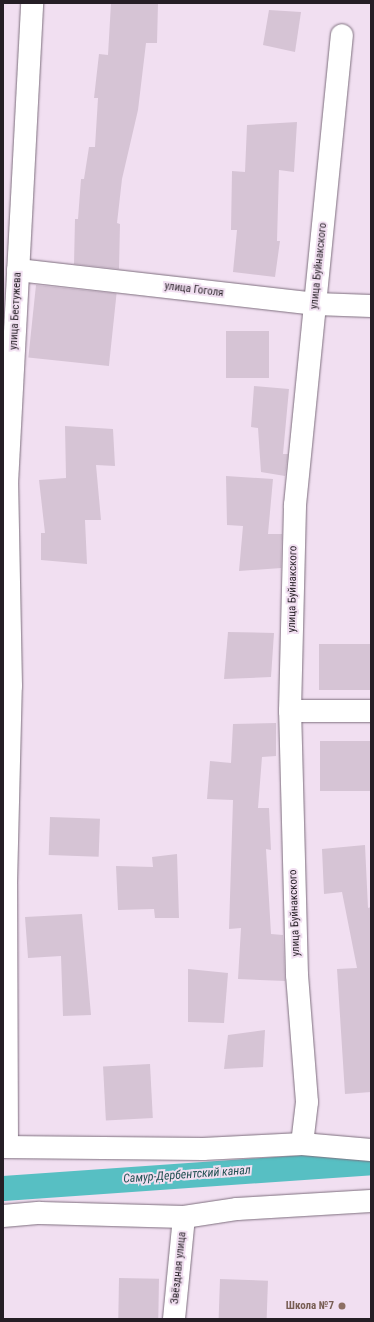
<!DOCTYPE html>
<html>
<head>
<meta charset="utf-8">
<style>
	body { margin:0 }
	#map { position:relative; width:374px; height:1322px; overflow:hidden; background:#f1dff1; font-family:"Roboto Condensed",sans-serif }
	div>[style] { position:absolute }
	.canal>* { height:25px; margin:-12.5px; padding:0 12.5px; transform-origin:12.5px; border-radius:12.5px; background:#57bfc3 }
	.building>* { inset:0; background:#d6c4d5; transform-origin:0 0 }
	.roads { filter:drop-shadow(0 0 1px #7e6f7e) drop-shadow(0 0 1px #7e6f7e) }
	.minor>* { height:22px; margin:-11px; padding:0 11px; transform-origin:11px; border-radius:11px; background:#fff }
	.dots>* { width:11px; height:11px; translate:-50% -50%; box-sizing:border-box; border:2px solid #f1dff1; border-radius:50% }
	span { translate:-50% -50%; white-space:nowrap; text-align:center; line-height:1.15; -webkit-text-stroke:4px #f1dff1; paint-order:stroke }
	.street-label { font-size:11px; color:#251e25 }
	.education-label { font-size:11px; color:#785e54; font-weight:700 }
	.right { translate:-100% -50%; text-align:right }
	.water-label { font-size:12px; color:#245254; font-style:italic }
	.frame { position:absolute; inset:0; border:4px solid #251e25; pointer-events:none }
</style>
</head>
<body>
<div id="map">
	<div class="canal">
		<div style="left:3px;top:1188px;width:369px;rotate:-4deg"></div>
	</div>
	<div class="building">
		<div style="clip-path:polygon(111px 3px,158px 3px,157px 43px,146px 43px,138px 110px,122px 179px,117px 223px,120px 224px,119px 269px,74px 264px,75px 219px,78px 219px,81px 179px,84px 179px,89px 147px,95px 147px,98px 98px,94px 98px,99px 54px,108px 55px)"></div>
		<div style="clip-path:polygon(269px 10px,301px 12px,295px 52px,263px 45px)"></div>
		<div style="clip-path:polygon(297px 122px,294px 172px,279px 170px,277px 241px,280px 241px,275px 277px,233px 272px,237px 230px,231px 230px,232px 171px,245px 172px,247px 125px)"></div>
		<div style="left:36px;top:285px;width:81px;height:73px;rotate:6deg"></div>
		<div style="left:226px;top:331px;width:43px;height:47px"></div>
		<div style="clip-path:polygon(254px 386px,289px 389px,283px 454px,288px 454px,285px 476px,261px 472px,258px 428px,251px 427px)"></div>
		<div style="clip-path:polygon(65px 426px,113px 429px,115px 466px,96px 465px,101px 520px,85px 520px,87px 564px,41px 560px,41px 533px,45px 533px,39px 480px,66px 478px)"></div>
		<div style="clip-path:polygon(226px 476px,273px 479px,268px 534px,282px 534px,281px 568px,239px 571px,243px 526px,227px 525px)"></div>
		<div style="clip-path:polygon(228px 632px,274px 633px,271px 677px,224px 679px)"></div>
		<div style="left:371px;top:644px;width:46px;height:52px;rotate:90deg"></div>
		<div style="clip-path:polygon(276px 723px,276px 756px,262px 757px,258px 808px,269px 808px,271px 850px,266px 849px,271px 934px,283px 935px,285px 981px,238px 979px,241px 928px,229px 929px,233px 800px,207px 799px,210px 761px,231px 763px,233px 724px)"></div>
		<div style="left:371px;top:741px;width:50px;height:51px;rotate:90deg"></div>
		<div style="left:50px;top:817px;width:50px;height:38px;rotate:2deg"></div>
		<div style="clip-path:polygon(365px 845px,368px 908px,371px 907px,371px 1092px,345px 1094px,337px 969px,357px 968px,342px 892px,324px 894px,322px 849px)"></div>
		<div style="clip-path:polygon(177px 854px,179px 918px,155px 918px,154px 909px,118px 910px,116px 866px,153px 867px,152px 857px)"></div>
		<div style="clip-path:polygon(82px 914px,91px 1015px,63px 1016px,61px 956px,28px 958px,25px 917px)"></div>
		<div style="clip-path:polygon(188px 969px,228px 973px,224px 1023px,188px 1022px)"></div>
		<div style="clip-path:polygon(265px 1030px,263px 1067px,224px 1069px,228px 1035px)"></div>
		<div style="left:150px;top:1064px;width:54px;height:47px;rotate:87deg"></div>
		<div style="left:119px;top:1278px;width:40px;height:41px;rotate:1deg"></div>
		<div style="left:220px;top:1279px;width:48px;height:40px;rotate:2deg"></div>
	</div>
	<div class="roads">
		<div class="minor">
			<div style="left:18px;top:270px;width:300px;rotate:6.5deg"></div>
			<div style="left:316px;top:304px;width:55px;rotate:2.1deg"></div>
			<div style="left:290px;top:711px;width:81px"></div>
			<div style="left:302px;top:1144px;width:42px;rotate:-83.2deg"></div>
			<div style="left:307px;top:1102px;width:127px;rotate:-94.5deg"></div>
			<div style="left:297px;top:975px;width:264px;rotate:-91.5deg"></div>
			<div style="left:290px;top:711px;width:206px;rotate:-88.6deg"></div>
			<div style="left:295px;top:505px;width:472px;rotate:-84.3deg"></div>
			<div style="left:3px;top:1147px;width:200px;rotate:0.6deg"></div>
			<div style="left:203px;top:1149px;width:99px;rotate:-2.9deg"></div>
			<div style="left:302px;top:1144px;width:69px;rotate:5deg"></div>
			<div style="left:7px;top:1147px;width:263px;rotate:-90.2deg"></div>
			<div style="left:6px;top:884px;width:198px;rotate:-88.6deg"></div>
			<div style="left:11px;top:686px;width:202px;rotate:-91.1deg"></div>
			<div style="left:7px;top:484px;width:482px;rotate:-87deg"></div>
			<div style="left:3px;top:1216px;width:37px;rotate:-5deg"></div>
			<div style="left:40px;top:1213px;width:144px;rotate:1.6deg"></div>
			<div style="left:184px;top:1217px;width:54px;rotate:-8.6deg"></div>
			<div style="left:237px;top:1209px;width:134px;rotate:-3.4deg"></div>
			<div style="left:174px;top:1319px;width:102px;rotate:-84.4deg"></div>
		</div>
	</div>
	<div class="dots">
		<div style="left:342px;top:1306px;background:#8d6e63"></div>
	</div>
	<div class="street-label">
		<span style="left:319px;top:266px;rotate:-84deg">улица Буйнакского</span>
		<span style="left:194px;top:290px;rotate:7deg">улица Гоголя</span>
		<span style="left:16px;top:311px;rotate:-87deg">улица Бестужева</span>
		<span style="left:293px;top:589px;rotate:-89deg">улица Буйнакского</span>
		<span style="left:295px;top:913px;rotate:-92deg">улица Буйнакского</span>
		<span style="left:179px;top:1268px;rotate:-84deg">Звёздная улица</span>
	</div>
	<div class="education-label">
		<span class="right" style="left:334px;top:1306px">Школа №7</span>
	</div>
	<div class="water-label">
		<span style="left:187px;top:1175px;rotate:-4deg">Самур-Дербентский канал</span>
	</div>
	<div class="frame"></div>
</div>
</body>
</html>
